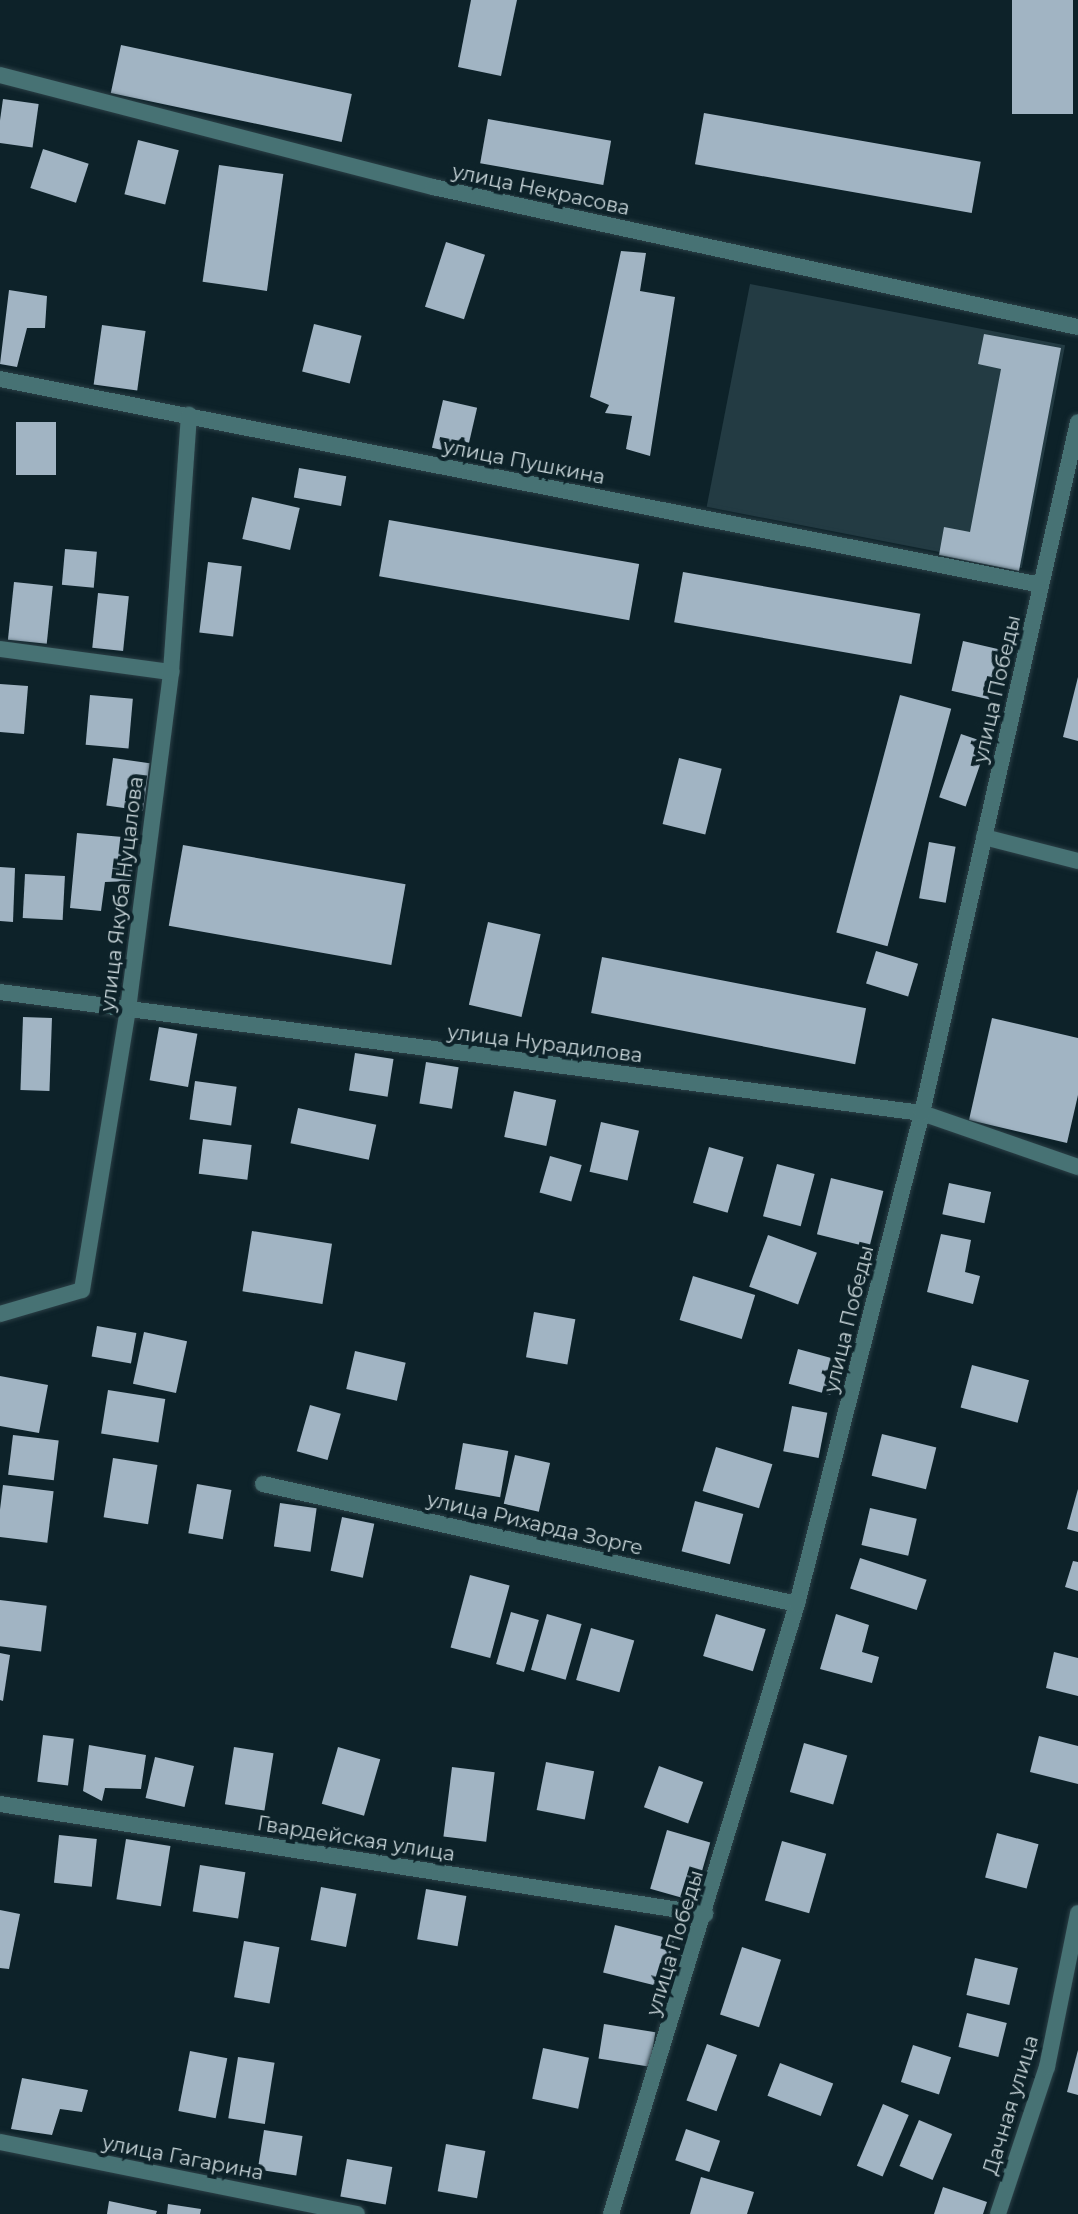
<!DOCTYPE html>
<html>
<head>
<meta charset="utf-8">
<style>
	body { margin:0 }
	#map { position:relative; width:1078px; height:2214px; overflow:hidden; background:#0d2229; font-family:Montserrat,sans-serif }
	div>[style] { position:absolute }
	.green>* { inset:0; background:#233b43; transform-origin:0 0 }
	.building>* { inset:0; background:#a1b4c3; transform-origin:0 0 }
	.roads { filter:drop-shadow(0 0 2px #2b3f46) drop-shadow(0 0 2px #2b3f46) }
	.street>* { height:16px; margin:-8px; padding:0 8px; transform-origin:8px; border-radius:8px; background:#477274 }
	span { translate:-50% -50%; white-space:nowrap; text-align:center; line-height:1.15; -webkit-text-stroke:8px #0d2229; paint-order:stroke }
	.street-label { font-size:20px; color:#cbd8dc }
</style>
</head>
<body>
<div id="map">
	<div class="green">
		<div style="left:750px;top:284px;width:321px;height:227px;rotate:11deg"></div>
	</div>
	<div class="building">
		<div style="clip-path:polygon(471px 0,517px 0,501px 76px,458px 67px)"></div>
		<div style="left:1012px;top:0;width:61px;height:114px"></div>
		<div style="left:121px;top:45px;width:236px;height:49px;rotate:12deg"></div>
		<div style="left:3px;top:99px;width:36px;height:44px;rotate:8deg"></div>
		<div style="left:704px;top:113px;width:281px;height:52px;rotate:10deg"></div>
		<div style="left:488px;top:119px;width:125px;height:45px;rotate:10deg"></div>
		<div style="left:138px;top:140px;width:42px;height:56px;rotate:14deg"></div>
		<div style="left:43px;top:149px;width:48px;height:41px;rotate:18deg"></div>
		<div style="left:219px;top:165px;width:65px;height:118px;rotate:8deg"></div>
		<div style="left:446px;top:242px;width:41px;height:68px;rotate:18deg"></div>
		<div style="clip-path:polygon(621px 251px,646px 253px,640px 291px,675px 297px,650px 456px,626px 449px,632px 416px,605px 413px,609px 405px,590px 397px)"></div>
		<div style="clip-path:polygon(9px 290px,47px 296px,45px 328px,27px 328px,17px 367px,0 364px)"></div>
		<div style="left:314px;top:324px;width:49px;height:49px;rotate:14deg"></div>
		<div style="left:102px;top:325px;width:44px;height:60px;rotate:8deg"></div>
		<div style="clip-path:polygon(984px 334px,1061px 348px,1019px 571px,939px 555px,944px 527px,970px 532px,1001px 369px,978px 364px)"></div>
		<div style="left:443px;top:400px;width:35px;height:49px;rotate:13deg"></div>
		<div style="left:16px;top:422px;width:40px;height:53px"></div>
		<div style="left:299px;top:468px;width:48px;height:30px;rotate:10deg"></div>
		<div style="left:252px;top:497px;width:49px;height:43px;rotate:13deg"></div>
		<div style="left:389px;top:520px;width:254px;height:57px;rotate:10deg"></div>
		<div style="left:65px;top:549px;width:32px;height:36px;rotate:5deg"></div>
		<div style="left:208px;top:562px;width:34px;height:71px;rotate:7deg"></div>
		<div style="left:683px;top:572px;width:241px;height:51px;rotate:10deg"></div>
		<div style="left:14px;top:582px;width:39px;height:58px;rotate:6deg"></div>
		<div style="left:98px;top:593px;width:31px;height:55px;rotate:6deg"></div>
		<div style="left:963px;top:641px;width:39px;height:51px;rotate:13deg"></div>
		<div style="clip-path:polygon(1078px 677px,1078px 741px,1063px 737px)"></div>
		<div style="clip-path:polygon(0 684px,28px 686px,24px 734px,0 732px)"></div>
		<div style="left:90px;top:695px;width:43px;height:50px;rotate:5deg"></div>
		<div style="left:900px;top:695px;width:53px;height:246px;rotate:15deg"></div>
		<div style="left:961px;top:734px;width:28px;height:67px;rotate:19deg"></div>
		<div style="left:113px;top:758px;width:37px;height:48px;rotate:8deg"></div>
		<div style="left:679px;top:758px;width:44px;height:68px;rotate:14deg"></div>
		<div style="clip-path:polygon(77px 833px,134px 838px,132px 881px,105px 882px,101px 911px,70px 908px)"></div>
		<div style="left:929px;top:842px;width:27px;height:57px;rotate:10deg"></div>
		<div style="left:183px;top:845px;width:226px;height:82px;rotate:10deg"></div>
		<div style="clip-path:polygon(0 867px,15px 868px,13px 922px,0 921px)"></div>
		<div style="left:25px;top:874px;width:40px;height:44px;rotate:3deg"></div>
		<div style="left:488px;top:922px;width:54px;height:85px;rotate:13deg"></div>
		<div style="left:876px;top:951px;width:44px;height:34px;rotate:17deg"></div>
		<div style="left:602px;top:957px;width:269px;height:57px;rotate:11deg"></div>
		<div style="left:23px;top:1017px;width:29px;height:73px;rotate:2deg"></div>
		<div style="clip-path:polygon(992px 1018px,1078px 1038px,1078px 1095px,1067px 1143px,969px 1120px)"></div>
		<div style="left:159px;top:1027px;width:39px;height:54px;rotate:10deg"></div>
		<div style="left:355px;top:1053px;width:39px;height:38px;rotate:9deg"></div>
		<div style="left:426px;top:1062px;width:33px;height:42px;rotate:9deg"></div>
		<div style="left:195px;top:1081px;width:42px;height:39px;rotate:8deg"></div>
		<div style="left:514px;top:1091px;width:43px;height:47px;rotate:12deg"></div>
		<div style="left:298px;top:1108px;width:80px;height:36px;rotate:12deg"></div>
		<div style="left:601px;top:1122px;width:39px;height:51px;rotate:13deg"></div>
		<div style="left:203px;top:1139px;width:49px;height:35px;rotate:7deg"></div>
		<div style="left:709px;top:1147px;width:36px;height:58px;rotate:16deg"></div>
		<div style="left:550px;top:1156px;width:33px;height:38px;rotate:16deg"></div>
		<div style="left:777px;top:1164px;width:39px;height:54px;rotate:15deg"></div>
		<div style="left:831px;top:1178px;width:54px;height:58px;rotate:14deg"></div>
		<div style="left:949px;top:1183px;width:43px;height:32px;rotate:12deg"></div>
		<div style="left:252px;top:1231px;width:81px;height:61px;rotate:9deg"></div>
		<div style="clip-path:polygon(941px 1234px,971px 1240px,965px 1272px,980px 1276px,973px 1304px,927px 1292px)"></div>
		<div style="left:768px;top:1235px;width:52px;height:55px;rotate:20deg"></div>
		<div style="left:693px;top:1276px;width:65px;height:46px;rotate:17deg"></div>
		<div style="left:534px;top:1312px;width:42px;height:46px;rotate:10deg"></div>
		<div style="left:97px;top:1326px;width:40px;height:31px;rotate:10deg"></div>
		<div style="left:144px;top:1332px;width:44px;height:53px;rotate:12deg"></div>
		<div style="left:798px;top:1349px;width:43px;height:36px;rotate:15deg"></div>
		<div style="left:355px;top:1351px;width:52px;height:39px;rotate:13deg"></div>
		<div style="left:972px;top:1365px;width:59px;height:44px;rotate:15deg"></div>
		<div style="clip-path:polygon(0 1376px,48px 1385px,39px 1433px,0 1426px)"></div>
		<div style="left:108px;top:1390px;width:58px;height:44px;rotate:9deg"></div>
		<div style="left:310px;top:1405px;width:32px;height:48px;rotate:16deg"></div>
		<div style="left:792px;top:1406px;width:36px;height:46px;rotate:11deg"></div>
		<div style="left:882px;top:1434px;width:56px;height:43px;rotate:14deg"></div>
		<div style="left:13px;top:1435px;width:46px;height:40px;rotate:7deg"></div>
		<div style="left:463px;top:1443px;width:46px;height:47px;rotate:10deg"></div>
		<div style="left:716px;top:1447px;width:59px;height:46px;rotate:17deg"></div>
		<div style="left:515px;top:1455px;width:36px;height:50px;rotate:13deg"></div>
		<div style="left:113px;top:1458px;width:45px;height:60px;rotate:9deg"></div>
		<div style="left:197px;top:1484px;width:35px;height:50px;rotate:10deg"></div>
		<div style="left:3px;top:1485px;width:51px;height:52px;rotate:7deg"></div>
		<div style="clip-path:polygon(1078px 1489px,1078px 1532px,1067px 1529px)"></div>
		<div style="left:695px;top:1501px;width:50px;height:52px;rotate:15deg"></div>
		<div style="left:280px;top:1503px;width:37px;height:44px;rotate:8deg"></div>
		<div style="left:870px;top:1508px;width:48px;height:38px;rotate:13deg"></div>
		<div style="left:342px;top:1517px;width:33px;height:55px;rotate:12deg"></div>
		<div style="left:860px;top:1558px;width:70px;height:32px;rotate:18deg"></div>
		<div style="clip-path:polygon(1073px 1561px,1078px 1562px,1078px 1591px,1065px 1587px)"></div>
		<div style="left:470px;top:1575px;width:41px;height:75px;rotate:15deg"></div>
		<div style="left:0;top:1600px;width:47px;height:46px;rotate:7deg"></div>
		<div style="left:511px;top:1612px;width:29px;height:54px;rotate:16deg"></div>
		<div style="left:547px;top:1614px;width:36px;height:58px;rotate:16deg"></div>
		<div style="left:716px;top:1614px;width:52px;height:44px;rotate:17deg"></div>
		<div style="clip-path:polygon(836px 1614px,869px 1625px,862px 1652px,879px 1657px,872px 1683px,820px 1669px)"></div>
		<div style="left:591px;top:1628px;width:45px;height:54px;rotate:16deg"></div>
		<div style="clip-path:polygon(1054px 1652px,1078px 1658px,1078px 1696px,1046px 1688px)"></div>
		<div style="clip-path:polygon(0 1653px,10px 1655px,3px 1701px,0 1700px)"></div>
		<div style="left:43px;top:1735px;width:31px;height:47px;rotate:7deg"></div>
		<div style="clip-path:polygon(1039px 1736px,1078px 1746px,1078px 1784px,1030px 1772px)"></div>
		<div style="left:804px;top:1743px;width:45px;height:51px;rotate:16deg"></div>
		<div style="clip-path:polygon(89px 1745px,146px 1755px,141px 1789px,105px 1788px,102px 1801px,83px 1791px)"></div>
		<div style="left:234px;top:1747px;width:40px;height:58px;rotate:9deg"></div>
		<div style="left:338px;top:1747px;width:44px;height:59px;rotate:16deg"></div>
		<div style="left:155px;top:1757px;width:40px;height:42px;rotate:13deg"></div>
		<div style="left:546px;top:1762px;width:49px;height:49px;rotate:11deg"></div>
		<div style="left:659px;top:1766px;width:47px;height:44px;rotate:20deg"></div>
		<div style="left:452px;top:1767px;width:43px;height:70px;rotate:7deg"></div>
		<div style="left:667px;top:1830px;width:45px;height:61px;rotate:16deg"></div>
		<div style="left:997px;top:1833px;width:43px;height:46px;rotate:15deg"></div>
		<div style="left:59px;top:1835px;width:38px;height:48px;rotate:6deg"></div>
		<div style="left:126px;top:1839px;width:45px;height:61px;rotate:9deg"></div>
		<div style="left:782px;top:1841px;width:46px;height:62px;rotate:16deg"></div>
		<div style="left:200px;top:1865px;width:46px;height:47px;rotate:9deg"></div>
		<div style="left:321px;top:1887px;width:36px;height:54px;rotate:11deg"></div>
		<div style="left:426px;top:1889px;width:41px;height:51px;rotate:10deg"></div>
		<div style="clip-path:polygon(0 1910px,20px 1914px,9px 1969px,0 1968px)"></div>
		<div style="left:615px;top:1925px;width:61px;height:49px;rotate:14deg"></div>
		<div style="left:244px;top:1941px;width:36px;height:57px;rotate:10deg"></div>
		<div style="left:742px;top:1947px;width:41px;height:71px;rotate:18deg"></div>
		<div style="left:975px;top:1958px;width:44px;height:38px;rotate:13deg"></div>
		<div style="left:967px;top:2013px;width:41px;height:35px;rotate:14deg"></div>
		<div style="left:604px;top:2024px;width:52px;height:35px;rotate:9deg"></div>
		<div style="left:707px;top:2044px;width:32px;height:60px;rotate:20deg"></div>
		<div style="left:913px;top:2045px;width:40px;height:39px;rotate:18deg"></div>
		<div style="left:543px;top:2048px;width:47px;height:52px;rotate:12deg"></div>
		<div style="clip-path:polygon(1078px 2050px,1078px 2095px,1067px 2092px)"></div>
		<div style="left:190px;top:2051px;width:38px;height:61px;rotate:11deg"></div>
		<div style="left:238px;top:2057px;width:37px;height:62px;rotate:9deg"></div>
		<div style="left:780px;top:2063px;width:57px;height:35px;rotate:21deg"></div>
		<div style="clip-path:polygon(22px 2078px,88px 2090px,82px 2112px,60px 2109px,52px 2135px,11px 2129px)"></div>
		<div style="left:883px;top:2104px;width:28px;height:67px;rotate:23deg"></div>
		<div style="left:919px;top:2120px;width:36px;height:50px;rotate:23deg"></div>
		<div style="left:686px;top:2129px;width:36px;height:33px;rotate:19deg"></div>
		<div style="left:264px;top:2130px;width:39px;height:40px;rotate:9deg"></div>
		<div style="left:446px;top:2144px;width:40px;height:48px;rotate:10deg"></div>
		<div style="left:347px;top:2159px;width:46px;height:38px;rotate:10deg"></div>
		<div style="clip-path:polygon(701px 2177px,754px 2192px,747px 2214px,690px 2214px)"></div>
		<div style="clip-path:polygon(943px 2187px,987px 2202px,983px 2214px,934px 2214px)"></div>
		<div style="clip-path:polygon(109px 2201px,157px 2211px,156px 2214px,107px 2214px)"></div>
		<div style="clip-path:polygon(168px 2204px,201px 2209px,200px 2214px,167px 2214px)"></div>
	</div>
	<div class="roads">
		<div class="street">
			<div style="left:0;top:75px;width:447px;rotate:14.5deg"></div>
			<div style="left:433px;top:187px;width:660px;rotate:12.25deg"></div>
			<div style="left:0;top:379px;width:1061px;rotate:11.19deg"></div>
			<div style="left:0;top:649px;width:173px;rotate:7.7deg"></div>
			<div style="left:984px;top:837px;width:97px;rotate:14.3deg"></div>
			<div style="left:0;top:992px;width:930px;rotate:7.48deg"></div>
			<div style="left:922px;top:1113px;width:165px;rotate:19.1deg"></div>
			<div style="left:0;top:1314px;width:85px;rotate:-16.3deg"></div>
			<div style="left:82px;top:1290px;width:285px;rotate:-80.7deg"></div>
			<div style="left:128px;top:1009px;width:340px;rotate:-82.7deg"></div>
			<div style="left:171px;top:672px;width:258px;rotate:-86deg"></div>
			<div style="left:263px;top:1484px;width:547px;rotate:12.67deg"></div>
			<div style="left:0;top:1804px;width:714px;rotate:8.87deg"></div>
			<div style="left:0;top:2142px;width:364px;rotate:11.4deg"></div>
			<div style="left:611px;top:2214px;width:638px;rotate:-73.04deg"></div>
			<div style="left:797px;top:1604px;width:507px;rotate:-75.72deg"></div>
			<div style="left:922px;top:1113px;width:708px;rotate:-77.28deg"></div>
			<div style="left:998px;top:2214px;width:155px;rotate:-71.6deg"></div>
			<div style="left:1047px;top:2067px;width:157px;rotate:-78.6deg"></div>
		</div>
	</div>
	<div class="street-label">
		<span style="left:541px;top:190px;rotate:12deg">улица Некрасова</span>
		<span style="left:524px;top:462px;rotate:11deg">улица Пушкина</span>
		<span style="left:997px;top:689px;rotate:-77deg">улица Победы</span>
		<span style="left:122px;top:894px;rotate:-83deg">улица Якуба Нуцалова</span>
		<span style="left:545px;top:1044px;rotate:7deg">улица Нурадилова</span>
		<span style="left:849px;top:1319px;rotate:-76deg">улица Победы</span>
		<span style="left:535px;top:1524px;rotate:13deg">улица Рихарда Зорге</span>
		<span style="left:356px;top:1839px;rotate:9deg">Гвардейская улица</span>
		<span style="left:675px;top:1943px;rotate:-73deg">улица Победы</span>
		<span style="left:1011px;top:2105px;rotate:-73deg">Дачная улица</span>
		<span style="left:183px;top:2158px;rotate:11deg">улица Гагарина</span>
	</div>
</div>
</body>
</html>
